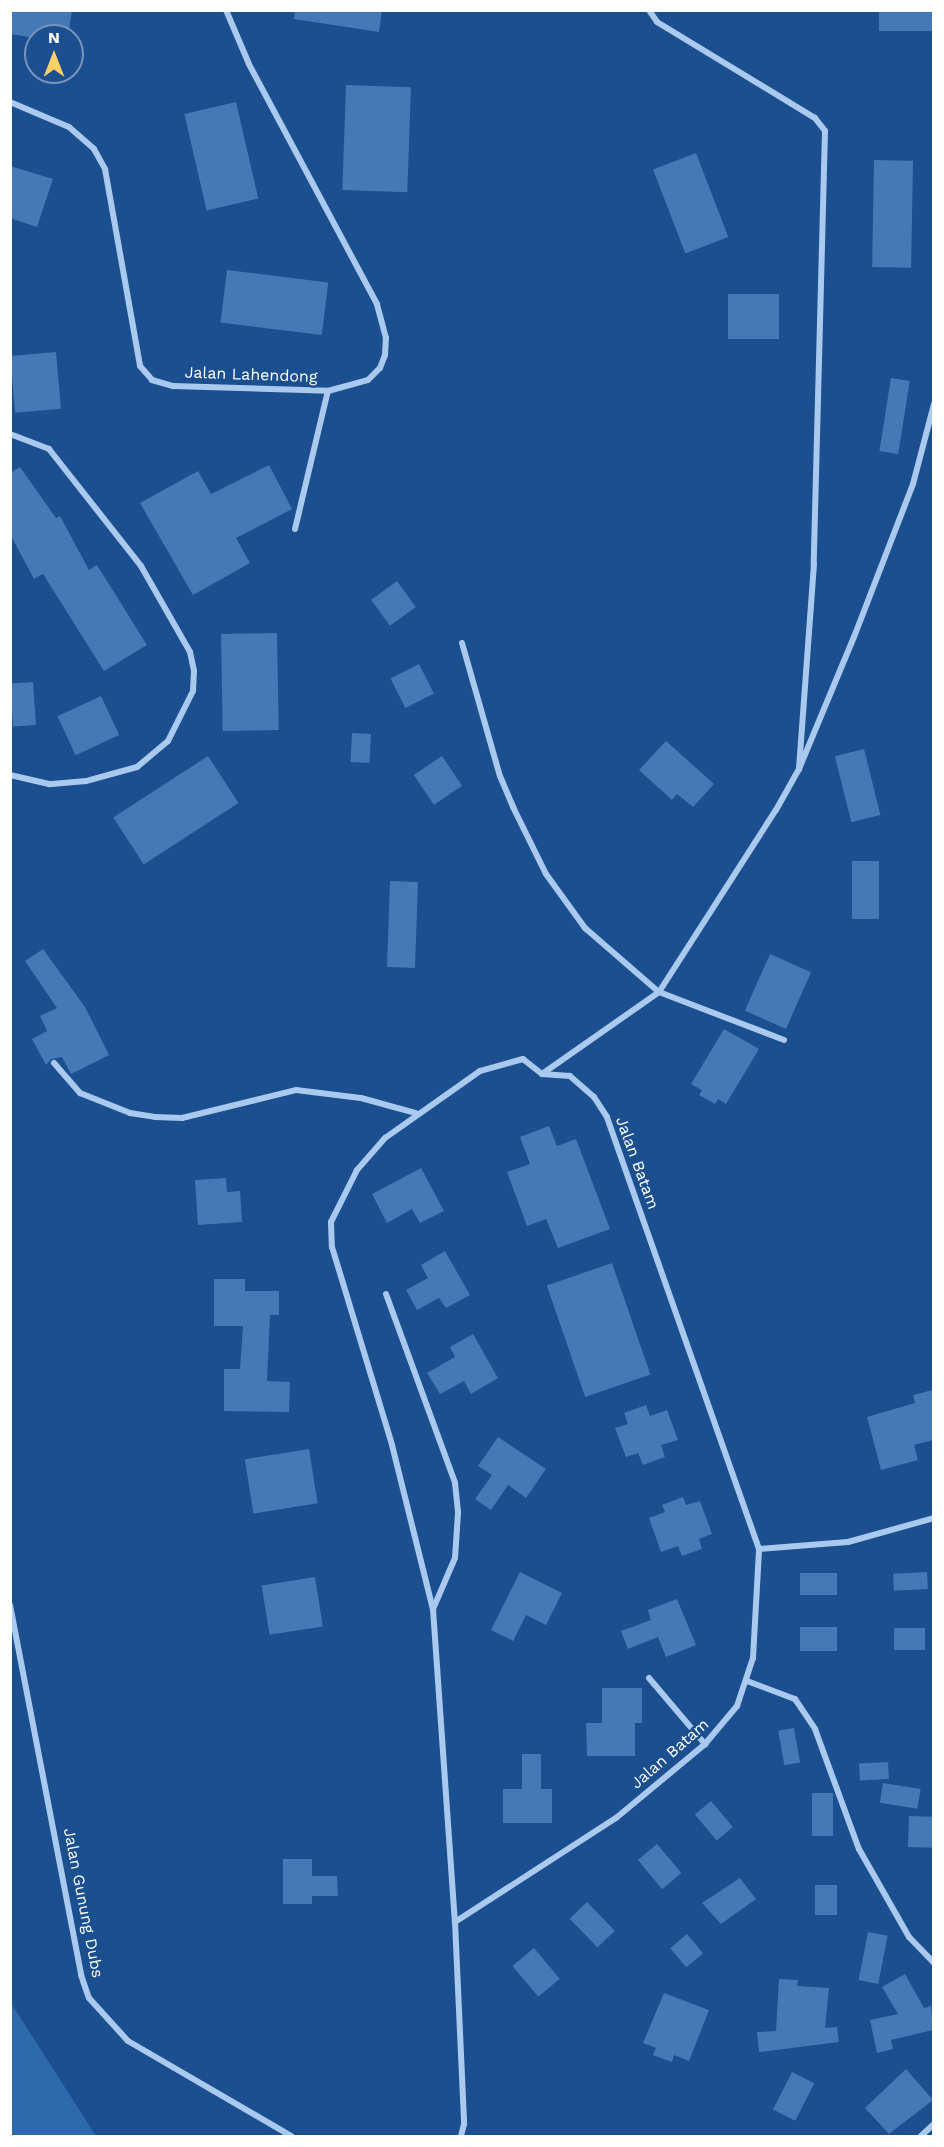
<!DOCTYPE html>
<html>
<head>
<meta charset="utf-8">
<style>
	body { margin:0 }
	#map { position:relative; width:944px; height:2147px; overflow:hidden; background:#1b4f8f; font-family:"Work Sans",sans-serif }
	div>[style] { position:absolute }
	.green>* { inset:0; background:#2e69ad }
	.building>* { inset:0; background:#4478b7; transform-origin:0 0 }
	.minor>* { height:6px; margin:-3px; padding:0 3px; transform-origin:3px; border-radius:3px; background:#a9c9ee }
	span { translate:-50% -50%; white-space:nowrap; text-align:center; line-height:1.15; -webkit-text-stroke:5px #1b4f8f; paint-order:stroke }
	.street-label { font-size:16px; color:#fff }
	.frame { position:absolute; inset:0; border:12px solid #fff; pointer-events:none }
	.north { position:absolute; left:24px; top:24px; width:60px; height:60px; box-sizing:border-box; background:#1b4f8f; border:2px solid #7695bc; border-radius:50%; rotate:0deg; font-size:16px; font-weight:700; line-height:24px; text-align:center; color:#fff }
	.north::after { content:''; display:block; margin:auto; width:21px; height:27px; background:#ffd166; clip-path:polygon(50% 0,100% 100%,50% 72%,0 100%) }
</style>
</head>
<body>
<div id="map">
	<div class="green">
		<div style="clip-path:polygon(10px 2003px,11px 2003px,96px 2136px,11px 2136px)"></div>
	</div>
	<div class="building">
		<div style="clip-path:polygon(10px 10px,72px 10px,68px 36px,36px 38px,10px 34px)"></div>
		<div style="clip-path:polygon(295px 10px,382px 10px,379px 32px,294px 19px)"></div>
		<div style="left:879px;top:10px;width:54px;height:21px"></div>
		<div style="left:346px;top:85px;width:65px;height:105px;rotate:2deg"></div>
		<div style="left:236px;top:102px;width:99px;height:53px;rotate:77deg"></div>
		<div style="left:696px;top:153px;width:90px;height:46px;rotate:69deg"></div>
		<div style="left:874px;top:160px;width:39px;height:107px;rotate:1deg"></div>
		<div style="clip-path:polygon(10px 166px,53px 179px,37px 227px,10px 218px)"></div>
		<div style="left:227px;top:270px;width:102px;height:53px;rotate:7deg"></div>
		<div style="left:728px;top:294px;width:51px;height:45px"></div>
		<div style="left:56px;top:352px;width:57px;height:46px;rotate:85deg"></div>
		<div style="left:891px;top:378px;width:19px;height:74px;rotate:9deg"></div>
		<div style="clip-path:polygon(269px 465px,292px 509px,236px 538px,250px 563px,193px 595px,140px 503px,198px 471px,211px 494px)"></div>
		<div style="clip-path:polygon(20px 467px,56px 518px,60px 516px,89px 570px,97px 565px,147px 645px,104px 671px,43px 574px,34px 579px,10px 534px,10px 473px)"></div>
		<div style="left:397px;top:581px;width:32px;height:32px;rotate:54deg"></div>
		<div style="left:277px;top:633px;width:97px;height:56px;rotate:89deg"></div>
		<div style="left:419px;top:664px;width:33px;height:32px;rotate:63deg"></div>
		<div style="left:33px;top:682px;width:43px;height:23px;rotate:86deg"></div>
		<div style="left:101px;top:696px;width:43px;height:48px;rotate:65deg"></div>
		<div style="left:352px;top:733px;width:19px;height:29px;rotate:3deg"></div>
		<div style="clip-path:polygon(666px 741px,714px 784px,693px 807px,677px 794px,672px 800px,639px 770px)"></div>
		<div style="left:864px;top:749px;width:68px;height:30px;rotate:76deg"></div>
		<div style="left:208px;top:756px;width:56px;height:113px;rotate:57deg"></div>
		<div style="left:442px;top:756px;width:36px;height:34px;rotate:56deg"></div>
		<div style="left:879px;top:861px;width:58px;height:27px;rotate:90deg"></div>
		<div style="left:390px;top:881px;width:28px;height:86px;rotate:2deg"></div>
		<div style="clip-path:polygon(43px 949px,85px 1007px,109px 1055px,71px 1074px,62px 1057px,51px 1059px,46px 1065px,32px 1039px,47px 1031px,40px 1016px,57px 1008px,25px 961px)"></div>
		<div style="left:770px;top:954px;width:45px;height:62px;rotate:24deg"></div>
		<div style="clip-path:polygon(724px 1029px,759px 1049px,726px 1104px,718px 1099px,715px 1104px,699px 1095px,702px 1090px,691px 1084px)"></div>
		<div style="clip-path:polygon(549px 1126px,557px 1146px,576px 1139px,610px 1229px,558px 1248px,546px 1219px,527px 1226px,507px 1172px,530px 1164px,520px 1137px)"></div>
		<div style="clip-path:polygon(421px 1168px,444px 1211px,420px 1223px,412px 1209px,387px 1223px,372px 1194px)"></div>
		<div style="clip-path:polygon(226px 1178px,227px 1192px,240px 1191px,242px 1222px,198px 1225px,195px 1180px)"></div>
		<div style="clip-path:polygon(445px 1251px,470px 1295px,446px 1308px,439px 1298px,417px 1310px,406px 1290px,428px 1278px,421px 1265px)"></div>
		<div style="left:612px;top:1263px;width:118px;height:69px;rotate:71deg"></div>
		<div style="clip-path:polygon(214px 1279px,245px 1279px,245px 1291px,279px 1291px,279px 1315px,270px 1315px,267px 1381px,290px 1382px,289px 1412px,224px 1411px,224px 1369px,240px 1369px,243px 1326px,214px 1326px)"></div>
		<div style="clip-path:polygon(473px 1334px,498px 1378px,471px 1394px,464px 1381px,440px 1394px,427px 1373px,455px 1357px,450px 1347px)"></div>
		<div style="clip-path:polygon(933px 1390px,933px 1440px,914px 1445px,918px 1460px,881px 1470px,867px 1417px,915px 1403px,913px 1395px)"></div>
		<div style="clip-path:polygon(646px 1405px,650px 1416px,667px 1410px,678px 1440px,661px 1445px,665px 1457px,643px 1465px,638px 1453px,626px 1457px,615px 1428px,628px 1424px,624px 1413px)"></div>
		<div style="clip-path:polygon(498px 1437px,546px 1469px,526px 1498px,508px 1485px,491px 1510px,475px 1499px,492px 1475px,478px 1466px)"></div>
		<div style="left:309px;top:1449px;width:55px;height:65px;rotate:81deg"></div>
		<div style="clip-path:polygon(683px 1497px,686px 1505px,700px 1501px,712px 1534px,699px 1539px,702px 1549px,682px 1556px,678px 1546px,661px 1552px,649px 1518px,665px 1512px,662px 1505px)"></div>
		<div style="clip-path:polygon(520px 1572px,562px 1593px,546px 1625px,526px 1615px,513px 1641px,491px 1630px)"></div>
		<div style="left:927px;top:1572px;width:17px;height:34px;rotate:87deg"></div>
		<div style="left:800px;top:1573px;width:37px;height:22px"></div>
		<div style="left:315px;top:1577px;width:50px;height:54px;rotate:81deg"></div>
		<div style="clip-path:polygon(677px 1599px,696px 1645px,666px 1657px,658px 1637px,628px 1649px,621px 1631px,651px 1620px,648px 1610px)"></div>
		<div style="left:837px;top:1627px;width:24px;height:37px;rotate:90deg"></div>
		<div style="left:925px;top:1628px;width:22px;height:31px;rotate:90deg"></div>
		<div style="clip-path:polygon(602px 1688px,642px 1688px,642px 1723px,635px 1723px,635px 1756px,587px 1756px,586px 1723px,602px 1723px)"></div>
		<div style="left:794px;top:1728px;width:35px;height:16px;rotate:80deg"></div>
		<div style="clip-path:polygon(522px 1754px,541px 1754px,541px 1789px,552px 1789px,552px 1823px,503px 1823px,503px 1789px,522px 1789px)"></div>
		<div style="left:888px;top:1762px;width:17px;height:29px;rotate:87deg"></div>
		<div style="left:883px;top:1783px;width:38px;height:20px;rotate:9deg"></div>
		<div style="left:812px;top:1793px;width:21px;height:43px"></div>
		<div style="left:711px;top:1801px;width:34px;height:21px;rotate:50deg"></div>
		<div style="left:909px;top:1816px;width:24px;height:31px;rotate:2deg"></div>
		<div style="left:657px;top:1844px;width:38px;height:25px;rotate:50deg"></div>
		<div style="clip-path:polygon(283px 1859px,312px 1859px,312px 1876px,337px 1876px,338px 1896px,312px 1896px,312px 1904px,283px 1904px)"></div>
		<div style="clip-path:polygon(740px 1878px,756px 1899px,721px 1924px,702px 1903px)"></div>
		<div style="left:815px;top:1885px;width:22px;height:30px"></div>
		<div style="left:587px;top:1902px;width:40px;height:24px;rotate:46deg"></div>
		<div style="left:868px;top:1932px;width:20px;height:49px;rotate:11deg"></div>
		<div style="left:687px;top:1934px;width:25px;height:22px;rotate:50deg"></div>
		<div style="left:534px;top:1948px;width:40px;height:28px;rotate:50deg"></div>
		<div style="clip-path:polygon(905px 1974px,924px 2008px,931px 2006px,933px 2030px,891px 2040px,893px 2049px,877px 2053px,870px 2020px,898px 2014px,882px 1987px)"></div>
		<div style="clip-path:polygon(779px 1979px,798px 1980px,797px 1986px,829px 1988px,825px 2028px,837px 2027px,839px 2042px,759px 2052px,757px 2032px,776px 2031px)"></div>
		<div style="clip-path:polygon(664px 1993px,709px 2010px,689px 2061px,674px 2055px,672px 2062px,653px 2055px,656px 2048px,643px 2043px)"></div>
		<div style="clip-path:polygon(906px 2069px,933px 2100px,889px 2134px,865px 2108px)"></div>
		<div style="left:792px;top:2072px;width:25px;height:42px;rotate:27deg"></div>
	</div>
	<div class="minor">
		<div style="left:649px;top:10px;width:14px;rotate:56deg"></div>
		<div style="left:657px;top:22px;width:185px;rotate:31.3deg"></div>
		<div style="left:815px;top:118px;width:16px;rotate:52deg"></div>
		<div style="left:825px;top:131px;width:433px;rotate:91.5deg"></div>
		<div style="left:814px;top:564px;width:206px;rotate:94.2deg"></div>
		<div style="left:10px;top:102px;width:64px;rotate:23deg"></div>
		<div style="left:69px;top:127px;width:33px;rotate:41deg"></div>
		<div style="left:94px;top:149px;width:23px;rotate:61deg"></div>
		<div style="left:105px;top:169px;width:200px;rotate:79.9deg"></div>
		<div style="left:140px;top:366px;width:18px;rotate:49deg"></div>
		<div style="left:152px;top:380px;width:22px;rotate:16deg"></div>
		<div style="left:173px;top:386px;width:155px;rotate:1.8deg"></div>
		<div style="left:328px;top:391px;width:41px;rotate:-15.4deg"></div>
		<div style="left:368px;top:380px;width:17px;rotate:-45deg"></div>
		<div style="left:380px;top:368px;width:14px;rotate:-69deg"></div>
		<div style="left:385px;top:355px;width:17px;rotate:-87deg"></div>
		<div style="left:386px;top:338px;width:35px;rotate:-105deg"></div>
		<div style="left:377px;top:304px;width:272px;rotate:-118.1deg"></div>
		<div style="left:249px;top:64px;width:59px;rotate:-113.1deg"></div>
		<div style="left:10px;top:434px;width:42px;rotate:21deg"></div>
		<div style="left:49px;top:449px;width:149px;rotate:51.8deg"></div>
		<div style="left:141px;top:566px;width:99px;rotate:60.3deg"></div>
		<div style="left:190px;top:652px;width:19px;rotate:78deg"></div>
		<div style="left:194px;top:671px;width:20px;rotate:93deg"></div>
		<div style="left:193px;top:691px;width:56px;rotate:116.6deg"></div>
		<div style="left:168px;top:741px;width:40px;rotate:140deg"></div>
		<div style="left:137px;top:767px;width:53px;rotate:164.6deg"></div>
		<div style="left:86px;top:781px;width:37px;rotate:175deg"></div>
		<div style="left:49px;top:784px;width:40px;rotate:-167deg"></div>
		<div style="left:295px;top:529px;width:142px;rotate:-76.6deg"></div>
		<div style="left:462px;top:643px;width:138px;rotate:74.1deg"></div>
		<div style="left:500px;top:776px;width:34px;rotate:67deg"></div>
		<div style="left:513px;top:807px;width:75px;rotate:63.8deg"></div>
		<div style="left:546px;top:874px;width:67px;rotate:54.2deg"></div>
		<div style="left:585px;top:928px;width:98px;rotate:40.9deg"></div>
		<div style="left:659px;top:992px;width:134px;rotate:21deg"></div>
		<div style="left:54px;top:1063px;width:40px;rotate:49deg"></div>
		<div style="left:80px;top:1093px;width:54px;rotate:21.8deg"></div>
		<div style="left:130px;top:1113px;width:25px;rotate:9deg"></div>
		<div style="left:155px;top:1117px;width:27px;rotate:2deg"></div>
		<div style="left:182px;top:1118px;width:117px;rotate:-13.8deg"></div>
		<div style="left:296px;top:1090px;width:65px;rotate:7deg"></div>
		<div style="left:361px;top:1098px;width:57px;rotate:15.3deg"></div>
		<div style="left:542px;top:1074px;width:143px;rotate:-35deg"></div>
		<div style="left:659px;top:992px;width:216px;rotate:-57.3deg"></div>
		<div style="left:776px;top:810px;width:47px;rotate:-60.7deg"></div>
		<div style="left:799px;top:769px;width:143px;rotate:-67.4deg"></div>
		<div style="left:854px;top:637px;width:164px;rotate:-68.9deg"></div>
		<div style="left:913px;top:484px;width:83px;rotate:-75.3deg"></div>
		<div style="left:386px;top:1294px;width:201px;rotate:69.9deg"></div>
		<div style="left:455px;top:1483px;width:30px;rotate:84deg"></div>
		<div style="left:458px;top:1513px;width:45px;rotate:93.8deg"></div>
		<div style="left:455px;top:1558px;width:56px;rotate:113.3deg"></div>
		<div style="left:759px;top:1549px;width:89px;rotate:-4.5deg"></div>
		<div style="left:848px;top:1542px;width:89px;rotate:-15.6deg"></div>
		<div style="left:10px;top:1605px;width:377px;rotate:79.1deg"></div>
		<div style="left:81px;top:1975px;width:24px;rotate:71deg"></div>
		<div style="left:89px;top:1998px;width:58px;rotate:47.8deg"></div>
		<div style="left:128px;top:2041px;width:189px;rotate:30.2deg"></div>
		<div style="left:649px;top:1678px;width:87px;rotate:49.7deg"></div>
		<div style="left:747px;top:1681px;width:51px;rotate:20.6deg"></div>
		<div style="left:795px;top:1699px;width:36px;rotate:56deg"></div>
		<div style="left:815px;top:1729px;width:128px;rotate:69.9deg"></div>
		<div style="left:859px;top:1849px;width:101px;rotate:60.4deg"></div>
		<div style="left:909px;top:1937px;width:36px;rotate:46deg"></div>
		<div style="left:455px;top:1922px;width:192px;rotate:-32.9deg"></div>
		<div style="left:616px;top:1818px;width:116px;rotate:-39.7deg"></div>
		<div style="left:705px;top:1744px;width:50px;rotate:-49.9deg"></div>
		<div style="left:737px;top:1706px;width:51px;rotate:-71.6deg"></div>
		<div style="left:753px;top:1658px;width:109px;rotate:-86.8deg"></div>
		<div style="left:759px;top:1549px;width:458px;rotate:-109.4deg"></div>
		<div style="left:607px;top:1117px;width:24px;rotate:-123deg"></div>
		<div style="left:594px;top:1097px;width:32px;rotate:-139deg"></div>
		<div style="left:570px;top:1076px;width:28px;rotate:-176deg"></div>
		<div style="left:542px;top:1074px;width:24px;rotate:-142deg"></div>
		<div style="left:523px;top:1059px;width:45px;rotate:164.4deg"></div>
		<div style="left:480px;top:1071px;width:116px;rotate:144.8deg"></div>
		<div style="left:385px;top:1138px;width:43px;rotate:131.2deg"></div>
		<div style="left:357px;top:1170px;width:58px;rotate:116.6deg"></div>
		<div style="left:331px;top:1222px;width:25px;rotate:88deg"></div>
		<div style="left:332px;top:1247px;width:207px;rotate:73.1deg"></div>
		<div style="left:392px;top:1445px;width:169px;rotate:76deg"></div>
		<div style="left:433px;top:1609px;width:314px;rotate:86deg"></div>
		<div style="left:455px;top:1922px;width:202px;rotate:87.4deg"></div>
		<div style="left:464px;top:2124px;width:12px;rotate:104deg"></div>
		<div style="left:921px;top:2136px;width:18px;rotate:-43deg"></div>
	</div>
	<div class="street-label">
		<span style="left:251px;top:375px;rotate:2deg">Jalan Lahendong</span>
		<span style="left:637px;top:1163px;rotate:70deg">Jalan Batam</span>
		<span style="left:670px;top:1754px;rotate:-41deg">Jalan Batam</span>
		<span style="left:83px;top:1903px;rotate:79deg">Jalan Gunung Dubs</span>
	</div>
	<div class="frame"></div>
	<div class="north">N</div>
</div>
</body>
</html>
